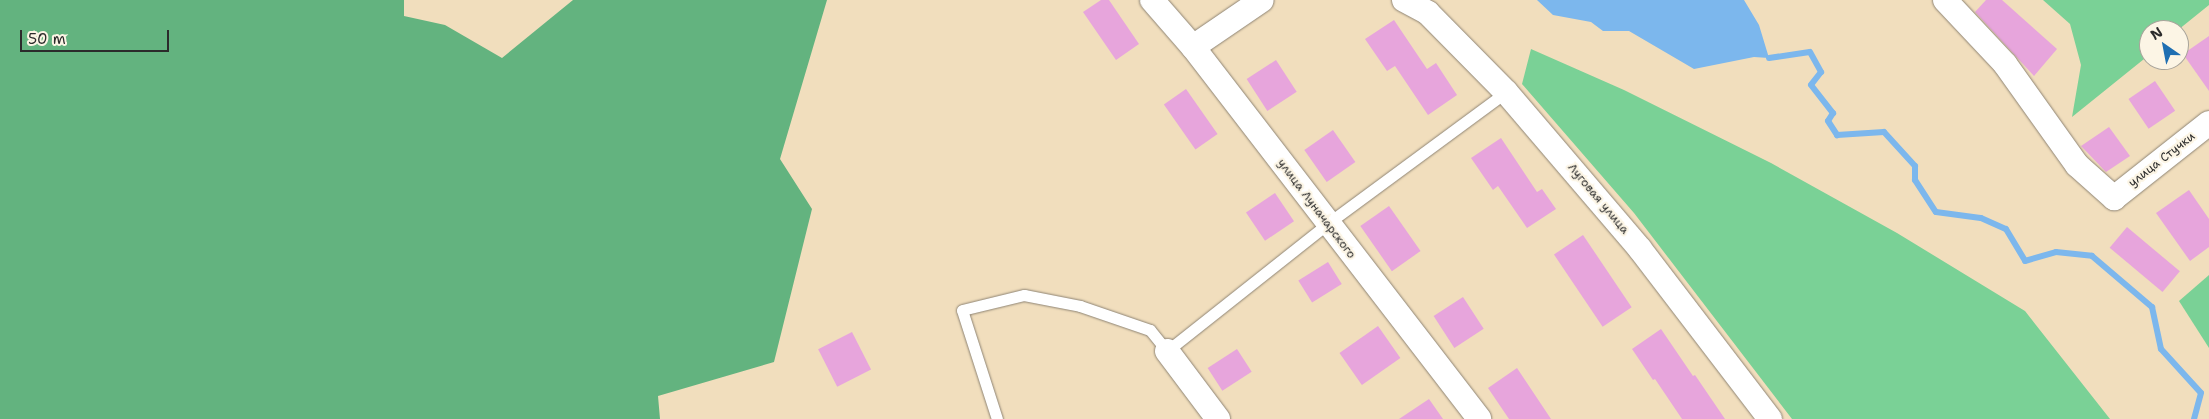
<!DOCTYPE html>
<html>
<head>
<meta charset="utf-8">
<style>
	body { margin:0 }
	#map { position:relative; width:2209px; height:419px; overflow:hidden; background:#f1debd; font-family:"Shantell Sans",sans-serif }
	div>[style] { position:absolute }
	.green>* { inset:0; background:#7ad196 }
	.forest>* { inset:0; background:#63b37f }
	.water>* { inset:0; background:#7cb7ed }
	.stream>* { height:6px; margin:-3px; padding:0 3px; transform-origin:3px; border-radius:3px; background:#7cb7ed }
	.building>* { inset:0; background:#e7a5dc; transform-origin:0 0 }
	.roads { filter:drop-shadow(0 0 1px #8e8474) drop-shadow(0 0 1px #8e8474) }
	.service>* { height:11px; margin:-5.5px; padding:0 5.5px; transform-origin:5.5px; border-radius:5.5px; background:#fff }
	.minor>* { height:24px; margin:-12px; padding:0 12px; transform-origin:12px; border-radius:12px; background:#fff }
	span { translate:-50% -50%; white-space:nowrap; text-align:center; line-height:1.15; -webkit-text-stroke:4.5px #fcf5e5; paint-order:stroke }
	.street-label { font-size:12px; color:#2b2b2b }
	.north { position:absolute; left:2139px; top:20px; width:50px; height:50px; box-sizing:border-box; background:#fcf5e5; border:1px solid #a8a49b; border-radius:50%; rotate:327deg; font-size:14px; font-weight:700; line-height:20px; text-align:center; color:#2b2b2b }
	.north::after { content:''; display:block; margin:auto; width:18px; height:22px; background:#1f6fb2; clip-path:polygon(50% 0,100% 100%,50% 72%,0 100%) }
	.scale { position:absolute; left:20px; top:30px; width:149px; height:22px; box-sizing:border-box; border:2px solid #2b2b2b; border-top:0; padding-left:6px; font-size:15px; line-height:18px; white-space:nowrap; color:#2b2b2b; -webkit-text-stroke:4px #fcf5e5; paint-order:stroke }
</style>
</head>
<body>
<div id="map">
	<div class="green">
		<div style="clip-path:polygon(2043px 0,2209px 0,2209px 5px,2178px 30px,2149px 30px,2149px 55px,2072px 117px,2081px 65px,2070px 24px)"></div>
		<div style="clip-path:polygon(1531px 49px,1624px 90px,1771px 163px,1897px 233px,2025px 311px,2110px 419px,1792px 419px,1634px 213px,1522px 84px)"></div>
		<div style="clip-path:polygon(2209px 275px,2209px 348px,2179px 301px)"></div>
	</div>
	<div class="forest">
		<div style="clip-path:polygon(0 0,404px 0,404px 16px,445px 25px,502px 58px,573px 0,827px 0,780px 159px,812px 209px,774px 362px,658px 396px,660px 419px,0 419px)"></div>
	</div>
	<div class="water">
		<div style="clip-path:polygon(1537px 0,1744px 0,1759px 25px,1769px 58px,1754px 57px,1694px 69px,1629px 31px,1603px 31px,1591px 22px,1553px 15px)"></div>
	</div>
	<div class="stream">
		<div style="left:1769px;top:58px;width:41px;rotate:-8.3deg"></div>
		<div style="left:1810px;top:52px;width:23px;rotate:61deg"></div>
		<div style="left:1821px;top:72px;width:16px;rotate:128deg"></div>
		<div style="left:1811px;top:85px;width:36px;rotate:52deg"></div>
		<div style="left:1833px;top:113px;width:9px;rotate:122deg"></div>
		<div style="left:1828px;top:121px;width:17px;rotate:57deg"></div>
		<div style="left:1837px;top:135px;width:47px;rotate:-3.7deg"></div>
		<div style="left:1884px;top:132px;width:46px;rotate:47.6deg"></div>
		<div style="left:1915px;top:166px;width:14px;rotate:90deg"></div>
		<div style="left:1915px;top:180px;width:38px;rotate:57deg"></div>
		<div style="left:1936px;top:212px;width:45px;rotate:7.6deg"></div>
		<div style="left:1981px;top:218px;width:27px;rotate:24deg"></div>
		<div style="left:2006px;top:229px;width:37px;rotate:59deg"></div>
		<div style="left:2025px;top:261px;width:32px;rotate:-16deg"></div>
		<div style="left:2056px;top:252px;width:36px;rotate:6deg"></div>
		<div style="left:2092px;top:256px;width:79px;rotate:40.4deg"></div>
		<div style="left:2152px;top:307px;width:43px;rotate:77.9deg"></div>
		<div style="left:2161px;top:349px;width:59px;rotate:47.7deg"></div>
		<div style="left:2201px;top:393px;width:27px;rotate:105deg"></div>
	</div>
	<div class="building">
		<div style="clip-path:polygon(1101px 0,1109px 0,1139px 44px,1116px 60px,1083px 12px)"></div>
		<div style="clip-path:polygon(1986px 0,2002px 0,2057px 49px,2034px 76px,1975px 12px)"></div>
		<div style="clip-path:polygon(1394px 20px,1427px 69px,1436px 63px,1457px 95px,1428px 115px,1395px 66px,1387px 71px,1365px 39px)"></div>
		<div style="clip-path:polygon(2209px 36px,2209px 91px,2183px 54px)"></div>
		<div style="left:1276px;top:60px;width:38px;height:35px;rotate:57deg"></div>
		<div style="left:2155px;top:81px;width:36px;height:32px;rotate:56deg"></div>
		<div style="left:1186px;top:89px;width:55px;height:27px;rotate:55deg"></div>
		<div style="clip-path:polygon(2109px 127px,2130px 156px,2106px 172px,2081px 146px)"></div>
		<div style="left:1333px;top:130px;width:39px;height:35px;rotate:55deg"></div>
		<div style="clip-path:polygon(1501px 138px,1537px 192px,1542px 189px,1556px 209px,1527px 228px,1498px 186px,1493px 190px,1471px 158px)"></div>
		<div style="clip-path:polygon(2189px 190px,2209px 219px,2209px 247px,2190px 261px,2156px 213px)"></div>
		<div style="left:1275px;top:193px;width:34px;height:35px;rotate:56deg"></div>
		<div style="left:1389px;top:206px;width:55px;height:35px;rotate:55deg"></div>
		<div style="left:2127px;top:227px;width:69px;height:27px;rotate:40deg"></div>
		<div style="left:1583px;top:235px;width:87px;height:35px;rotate:56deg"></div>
		<div style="left:1328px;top:262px;width:26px;height:35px;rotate:58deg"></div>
		<div style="left:1463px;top:297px;width:38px;height:35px;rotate:57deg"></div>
		<div style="left:1378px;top:326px;width:39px;height:47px;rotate:55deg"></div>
		<div style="clip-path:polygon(1661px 329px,1693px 376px,1695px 375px,1725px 419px,1682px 419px,1655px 379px,1653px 380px,1632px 349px)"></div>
		<div style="left:852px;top:332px;width:42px;height:38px;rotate:63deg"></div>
		<div style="left:1237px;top:349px;width:27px;height:35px;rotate:57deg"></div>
		<div style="clip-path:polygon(1517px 368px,1551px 419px,1509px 419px,1488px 388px)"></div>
		<div style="clip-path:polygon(1429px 399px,1443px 419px,1399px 419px)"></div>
	</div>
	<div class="roads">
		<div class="service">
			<div style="left:997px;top:419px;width:114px;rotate:-107.8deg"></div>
			<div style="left:962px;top:310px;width:64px;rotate:-13.6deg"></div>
			<div style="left:1024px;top:295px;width:57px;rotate:11.1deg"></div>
			<div style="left:1080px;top:306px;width:74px;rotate:18.9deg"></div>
			<div style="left:1150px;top:330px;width:27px;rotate:51deg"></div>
			<div style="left:1167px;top:351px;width:204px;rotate:-38.4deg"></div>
			<div style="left:1327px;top:224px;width:222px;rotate:-36.4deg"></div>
		</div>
		<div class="minor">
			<div style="left:1152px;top:0;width:62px;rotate:48.9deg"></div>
			<div style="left:1193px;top:47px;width:469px;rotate:52.4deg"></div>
			<div style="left:1404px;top:0;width:27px;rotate:28deg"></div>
			<div style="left:1428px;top:13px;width:111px;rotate:45.4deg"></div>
			<div style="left:1506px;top:92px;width:206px;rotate:49.5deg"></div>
			<div style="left:1640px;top:249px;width:214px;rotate:52.6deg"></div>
			<div style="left:1945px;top:0;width:88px;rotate:46.8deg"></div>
			<div style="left:2005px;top:64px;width:124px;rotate:54.5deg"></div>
			<div style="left:2077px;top:165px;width:50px;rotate:41.7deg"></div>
			<div style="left:2114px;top:198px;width:121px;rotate:-38.3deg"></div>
			<div style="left:1193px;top:47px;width:83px;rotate:-34.3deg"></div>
			<div style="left:1167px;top:351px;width:85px;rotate:53.1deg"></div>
		</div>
	</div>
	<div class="street-label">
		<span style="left:2162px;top:160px;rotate:-38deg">улица Стучки</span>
		<span style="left:1598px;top:199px;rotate:50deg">Луговая улица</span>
		<span style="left:1316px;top:209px;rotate:53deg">улица Луначарского</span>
	</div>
	<div class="north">N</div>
	<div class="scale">50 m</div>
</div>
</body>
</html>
